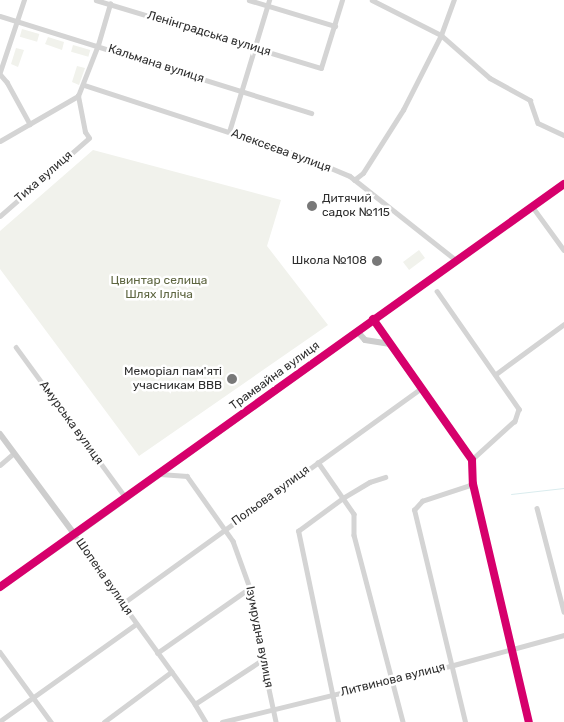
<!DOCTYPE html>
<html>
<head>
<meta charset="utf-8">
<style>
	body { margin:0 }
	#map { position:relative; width:564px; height:722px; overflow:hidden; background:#fff; font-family:Rubik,sans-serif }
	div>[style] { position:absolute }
	.green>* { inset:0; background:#f1f2ec; transform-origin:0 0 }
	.stream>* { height:1px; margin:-0.5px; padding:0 0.5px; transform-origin:0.5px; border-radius:0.5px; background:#daecee }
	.street>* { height:4.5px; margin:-2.25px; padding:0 2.25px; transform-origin:2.25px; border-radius:2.25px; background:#d4d4d4 }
	.secondary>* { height:6px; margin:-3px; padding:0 3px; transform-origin:3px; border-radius:3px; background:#cdcdcd }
	.cycleway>* { height:8px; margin:-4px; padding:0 4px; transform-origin:4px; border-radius:4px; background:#d6006c }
	.dots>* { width:14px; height:14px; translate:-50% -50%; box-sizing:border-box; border:2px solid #fff; border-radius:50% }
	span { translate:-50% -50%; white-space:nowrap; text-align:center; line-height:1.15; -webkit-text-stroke:5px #fff; paint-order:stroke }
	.street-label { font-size:12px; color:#2f2f2f }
	.poi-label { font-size:12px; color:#2f2f2f }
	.left { translate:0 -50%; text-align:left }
	.right { translate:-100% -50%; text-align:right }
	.park-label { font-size:12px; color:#5e6641 }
</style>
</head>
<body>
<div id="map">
	<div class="green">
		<div style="left:22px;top:29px;width:18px;height:8px;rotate:16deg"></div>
		<div style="clip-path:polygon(48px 37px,64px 42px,62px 50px,45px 44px)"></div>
		<div style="left:73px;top:45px;width:18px;height:7px;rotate:16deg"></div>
		<div style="clip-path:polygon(16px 48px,24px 50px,18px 67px,11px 64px)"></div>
		<div style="clip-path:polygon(77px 66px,85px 68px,79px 85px,72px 82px)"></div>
		<div style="clip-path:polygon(93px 150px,281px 200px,267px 246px,328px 325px,139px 456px,0 269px,0 231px)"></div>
		<div style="left:419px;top:250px;width:10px;height:20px;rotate:53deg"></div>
	</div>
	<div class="stream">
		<div style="left:511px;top:494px;width:53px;rotate:-6.5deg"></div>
	</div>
	<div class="street">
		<div style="left:96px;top:0;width:235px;rotate:16.8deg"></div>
		<div style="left:321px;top:68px;width:71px;rotate:-72.8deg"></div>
		<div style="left:249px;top:0;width:90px;rotate:16.8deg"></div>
		<div style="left:372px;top:0;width:77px;rotate:26.9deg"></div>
		<div style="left:441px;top:35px;width:65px;rotate:41.3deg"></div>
		<div style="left:490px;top:78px;width:46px;rotate:28.8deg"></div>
		<div style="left:530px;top:100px;width:24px;rotate:71deg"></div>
		<div style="left:538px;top:123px;width:29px;rotate:25deg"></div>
		<div style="left:0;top:16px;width:326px;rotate:17.3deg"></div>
		<div style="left:0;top:72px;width:76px;rotate:-71.6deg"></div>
		<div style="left:0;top:74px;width:11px;rotate:49deg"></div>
		<div style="left:7px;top:82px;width:48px;rotate:61.3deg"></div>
		<div style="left:84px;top:85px;width:227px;rotate:18deg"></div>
		<div style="left:300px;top:155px;width:54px;rotate:22.8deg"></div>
		<div style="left:350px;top:176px;width:135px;rotate:38.4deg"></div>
		<div style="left:229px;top:132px;width:138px;rotate:-73.1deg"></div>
		<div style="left:0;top:141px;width:90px;rotate:-30deg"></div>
		<div style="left:78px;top:96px;width:55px;rotate:-68.6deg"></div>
		<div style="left:98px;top:45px;width:43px;rotate:-73.7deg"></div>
		<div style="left:354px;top:180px;width:11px;rotate:-38deg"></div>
		<div style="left:363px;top:173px;width:75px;rotate:-57.6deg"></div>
		<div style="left:403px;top:110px;width:84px;rotate:-63.1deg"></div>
		<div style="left:441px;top:35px;width:37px;rotate:-70deg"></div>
		<div style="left:532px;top:206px;width:54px;rotate:54deg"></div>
		<div style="left:0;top:216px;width:118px;rotate:-41.2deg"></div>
		<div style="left:89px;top:138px;width:7px;rotate:-124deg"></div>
		<div style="left:85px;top:132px;width:37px;rotate:-101deg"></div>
		<div style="left:437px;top:291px;width:144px;rotate:55.2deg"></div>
		<div style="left:519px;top:409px;width:13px;rotate:108deg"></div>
		<div style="left:515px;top:421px;width:58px;rotate:137.8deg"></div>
		<div style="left:389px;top:344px;width:143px;rotate:54.4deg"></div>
		<div style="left:472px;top:460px;width:24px;rotate:88deg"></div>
		<div style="left:473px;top:484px;width:244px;rotate:76.8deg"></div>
		<div style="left:16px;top:347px;width:187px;rotate:53.9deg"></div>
		<div style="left:496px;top:374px;width:84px;rotate:-36.3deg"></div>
		<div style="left:318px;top:462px;width:63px;rotate:55.3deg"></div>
		<div style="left:354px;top:514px;width:21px;rotate:90deg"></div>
		<div style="left:354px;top:535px;width:193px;rotate:75.3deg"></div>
		<div style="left:0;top:465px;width:18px;rotate:-41deg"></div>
		<div style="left:160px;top:474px;width:27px;rotate:4deg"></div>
		<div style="left:187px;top:476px;width:80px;rotate:54.7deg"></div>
		<div style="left:233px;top:541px;width:50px;rotate:70.1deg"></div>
		<div style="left:250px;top:588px;width:31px;rotate:83deg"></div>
		<div style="left:254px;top:619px;width:105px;rotate:77.9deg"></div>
		<div style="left:537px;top:508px;width:107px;rotate:75.4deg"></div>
		<div style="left:0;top:587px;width:91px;rotate:-34.7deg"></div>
		<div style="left:75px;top:535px;width:16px;rotate:60deg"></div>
		<div style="left:83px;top:549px;width:191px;rotate:54.1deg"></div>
		<div style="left:195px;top:704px;width:21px;rotate:59deg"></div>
		<div style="left:122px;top:604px;width:367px;rotate:-35.8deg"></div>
		<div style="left:0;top:652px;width:87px;rotate:53.9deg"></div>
		<div style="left:157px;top:653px;width:113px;rotate:-35deg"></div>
		<div style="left:195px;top:704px;width:80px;rotate:-33.3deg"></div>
		<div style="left:0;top:721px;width:167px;rotate:-35.5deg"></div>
		<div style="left:104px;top:722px;width:84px;rotate:-36.7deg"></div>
		<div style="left:222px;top:722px;width:235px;rotate:-13.8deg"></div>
		<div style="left:450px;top:666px;width:118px;rotate:-15.2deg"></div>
		<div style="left:338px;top:722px;width:195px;rotate:-101.8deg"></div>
		<div style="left:298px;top:531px;width:56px;rotate:-36.3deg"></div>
		<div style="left:343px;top:498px;width:31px;rotate:-31deg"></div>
		<div style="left:370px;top:482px;width:16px;rotate:-18deg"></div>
		<div style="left:465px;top:722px;width:218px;rotate:-103.5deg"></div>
		<div style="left:414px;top:510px;width:12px;rotate:-48deg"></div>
		<div style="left:422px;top:501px;width:54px;rotate:-18.4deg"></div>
	</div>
	<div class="secondary">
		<div style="left:373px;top:319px;width:30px;rotate:57deg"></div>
		<div style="left:357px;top:331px;width:12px;rotate:48deg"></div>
		<div style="left:365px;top:340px;width:24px;rotate:9deg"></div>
		<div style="left:0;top:434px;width:126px;rotate:53.4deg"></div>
		<div style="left:75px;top:535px;width:602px;rotate:-35.67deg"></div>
	</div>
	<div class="cycleway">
		<div style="left:373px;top:319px;width:172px;rotate:54.9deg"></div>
		<div style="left:472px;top:460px;width:24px;rotate:88deg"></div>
		<div style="left:473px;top:484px;width:244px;rotate:76.8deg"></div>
		<div style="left:0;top:587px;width:693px;rotate:-35.55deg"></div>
	</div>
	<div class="dots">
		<div style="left:312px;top:206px;background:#787878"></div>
		<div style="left:377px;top:261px;background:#787878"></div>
		<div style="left:232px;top:379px;background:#787878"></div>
	</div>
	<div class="street-label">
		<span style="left:209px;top:34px;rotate:17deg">Ленінградська вулиця</span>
		<span style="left:156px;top:64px;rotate:18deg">Кальмана вулиця</span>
		<span style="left:281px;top:151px;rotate:20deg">Алексєєва вулиця</span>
		<span style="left:44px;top:177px;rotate:-41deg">Тиха вулиця</span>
		<span style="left:275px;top:376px;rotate:-36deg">Трамвайна вулиця</span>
		<span style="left:71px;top:423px;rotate:54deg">Амурська вулиця</span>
		<span style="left:271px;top:496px;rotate:-36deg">Польова вулиця</span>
		<span style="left:104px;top:577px;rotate:55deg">Шопена вулиця</span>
		<span style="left:259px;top:637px;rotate:79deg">Ізумрудна вулиця</span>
		<span style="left:393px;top:680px;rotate:-14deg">Литвинова вулиця</span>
	</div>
	<div class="poi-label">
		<span class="left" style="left:322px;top:206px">Дитячий<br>садок №115</span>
		<span class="right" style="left:367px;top:261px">Школа №108</span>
		<span class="right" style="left:222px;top:379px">Меморіал пам'яті<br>учасникам ВВВ</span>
	</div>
	<div class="park-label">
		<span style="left:159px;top:288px">Цвинтар селища<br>Шлях Ілліча</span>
	</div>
</div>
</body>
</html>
